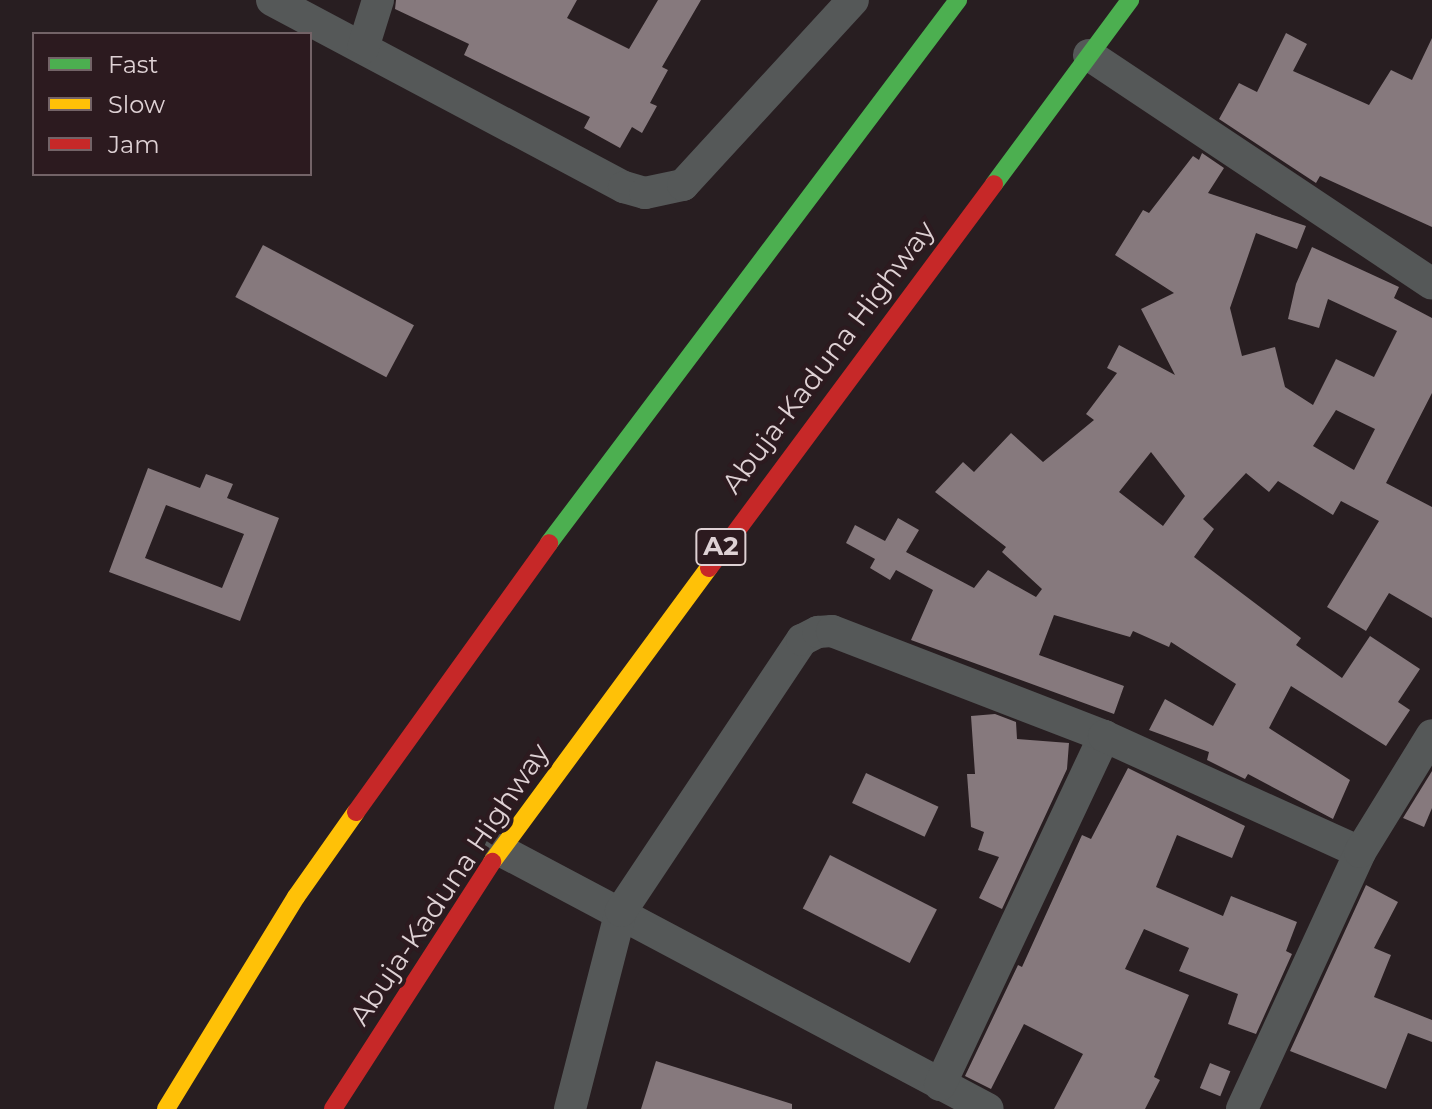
<!DOCTYPE html>
<html>
<head>
<meta charset="utf-8">
<style>
	body { margin:0 }
	#map { position:relative; width:1432px; height:1109px; overflow:hidden; background:#281e21; font-family:Montserrat,sans-serif }
	div>[style] { position:absolute }
	.building>* { inset:0; background:#86797d; transform-origin:0 0 }
	.street>* { height:32px; margin:-16px; padding:0 16px; transform-origin:16px; border-radius:16px; background:#555858 }
	.fast>* { height:18px; margin:-9px; padding:0 9px; transform-origin:9px; border-radius:9px; background:#4caf50 }
	.slow>* { height:18px; margin:-9px; padding:0 9px; transform-origin:9px; border-radius:9px; background:#ffc107 }
	.jam>* { height:18px; margin:-9px; padding:0 9px; transform-origin:9px; border-radius:9px; background:#c62828 }
	span { translate:-50% -50%; white-space:nowrap; text-align:center; line-height:1.15; -webkit-text-stroke:8px #2c1a1f; paint-order:stroke }
	.shield-label span { padding:2px 6px; background:#2c1a1f; border:2px solid; border-radius:6px; -webkit-text-stroke-width:0 }
	.shield-label { font-size:26px; color:#ded1d4; font-weight:700 }
	.street-label { font-size:28px; color:#ded1d4 }
	.legend { position:absolute; left:32px; top:32px; width:280px; height:144px; box-sizing:border-box; background:#2c1a1f; border:2px solid #736367; margin:0; padding:10px 14px; list-style:none; font-size:24px; color:#ded1d4 }
	.legend li { display:flex; align-items:center; gap:16px; height:40px }
	.legend b { width:40px; border:2px solid #736367 }
</style>
</head>
<body>
<div id="map">
	<div class="building">
		<div style="clip-path:polygon(396px 0,577px 0,567px 18px,629px 49px,658px 0,701px 0,662px 67px,668px 70px,650px 103px,657px 106px,642px 133px,632px 127px,620px 148px,584px 128px,590px 117px,464px 55px,469px 44px,395px 9px)"></div>
		<div style="clip-path:polygon(1286px 33px,1307px 44px,1293px 71px,1369px 105px,1391px 70px,1412px 80px,1432px 38px,1432px 227px,1320px 176px,1316px 183px,1219px 119px,1239px 83px,1257px 92px)"></div>
		<div style="clip-path:polygon(evenodd,1202px 153px,1224px 168px,1208px 193px,1306px 226px,1297px 249px,1256px 233px,1230px 308px,1242px 356px,1275px 347px,1285px 387px,1313px 405px,1336px 359px,1374px 377px,1397px 331px,1328px 299px,1319px 328px,1288px 319px,1296px 284px,1312px 247px,1399px 287px,1394px 298px,1432px 318px,1432px 393px,1386px 483px,1432px 507px,1432px 618px,1389px 593px,1366px 631px,1327px 607px,1379px 521px,1341px 501px,1333px 515px,1278px 481px,1269px 492px,1246px 473px,1203px 519px,1214px 529px,1194px 557px,1301px 638px,1296px 645px,1342px 678px,1370px 636px,1420px 669px,1398px 702px,1410px 710px,1386px 746px,1291px 686px,1269px 728px,1350px 780px,1333px 819px,1248px 774px,1245px 779px,1207px 760px,1209px 752px,1149px 730px,1165px 699px,1213px 726px,1236px 684px,1171px 642px,1169px 647px,1133px 631px,1130px 637px,1054px 615px,1039px 655px,1124px 686px,1114px 714px,911px 640px,933px 590px,896px 570px,890px 580px,870px 568px,875px 559px,846px 543px,855px 525px,885px 541px,898px 518px,919px 530px,906px 552px,974px 588px,988px 570px,1036px 597px,1042px 589px,1002px 552px,1006px 547px,935px 492px,963px 462px,974px 472px,1011px 433px,1043px 462px,1094px 420px,1086px 414px,1117px 373px,1107px 368px,1119px 345px,1175px 375px,1141px 309px,1174px 293px,1115px 255px,1143px 210px,1149px 213px,1193px 156px,1199px 160px,1202px 153px,1336px 410px,1375px 429px,1354px 470px,1313px 446px,1336px 410px,1202px 153px,1151px 452px,1185px 496px,1163px 526px,1119px 492px,1151px 452px)"></div>
		<div style="left:263px;top:245px;width:171px;height:59px;rotate:28deg"></div>
		<div style="clip-path:polygon(evenodd,148px 468px,200px 488px,206px 474px,233px 484px,227px 498px,279px 518px,240px 621px,109px 572px,148px 468px,166px 505px,244px 534px,222px 588px,145px 558px,166px 505px)"></div>
		<div style="clip-path:polygon(995px 714px,1016px 722px,1017px 739px,1069px 743px,1067px 769px,1002px 909px,979px 898px,999px 857px,978px 850px,984px 832px,971px 827px,967px 774px,975px 774px,971px 716px)"></div>
		<div style="clip-path:polygon(1128px 768px,1245px 826px,1232px 858px,1177px 835px,1156px 887px,1223px 916px,1231px 896px,1297px 922px,1286px 951px,1292px 954px,1256px 1034px,1228px 1024px,1238px 994px,1179px 971px,1189px 948px,1144px 929px,1125px 969px,1189px 995px,1154px 1077px,1160px 1080px,1145px 1109px,1054px 1109px,1083px 1054px,1024px 1024px,991px 1089px,965px 1076px,1018px 965px,1022px 967px,1082px 835px,1091px 839px)"></div>
		<div style="clip-path:polygon(1432px 771px,1432px 808px,1424px 827px,1403px 818px)"></div>
		<div style="left:866px;top:773px;width:80px;height:33px;rotate:25deg"></div>
		<div style="left:830px;top:855px;width:120px;height:60px;rotate:27deg"></div>
		<div style="clip-path:polygon(1366px 885px,1398px 902px,1374px 948px,1391px 955px,1374px 997px,1432px 1020px,1432px 1042px,1408px 1033px,1386px 1089px,1290px 1051px)"></div>
		<div style="clip-path:polygon(656px 1061px,792px 1104px,792px 1109px,641px 1109px)"></div>
		<div style="left:1210px;top:1063px;width:22px;height:27px;rotate:22deg"></div>
	</div>
	<div class="street">
		<div style="left:272px;top:0;width:399px;rotate:28deg"></div>
		<div style="left:624px;top:187px;width:22px;rotate:16deg"></div>
		<div style="left:645px;top:193px;width:39px;rotate:-12deg"></div>
		<div style="left:683px;top:185px;width:251px;rotate:-47.4deg"></div>
		<div style="left:363px;top:48px;width:50px;rotate:-72.6deg"></div>
		<div style="left:1089px;top:55px;width:412px;rotate:33.7deg"></div>
		<div style="left:500px;top:850px;width:552px;rotate:27.96deg"></div>
		<div style="left:940px;top:1085px;width:386px;rotate:-64.8deg"></div>
		<div style="left:570px;top:1109px;width:204px;rotate:-75.6deg"></div>
		<div style="left:621px;top:911px;width:326px;rotate:-56.3deg"></div>
		<div style="left:802px;top:640px;width:18px;rotate:-27deg"></div>
		<div style="left:818px;top:632px;width:14px;rotate:-4deg"></div>
		<div style="left:832px;top:631px;width:292px;rotate:21.1deg"></div>
		<div style="left:1104px;top:736px;width:281px;rotate:24.4deg"></div>
		<div style="left:1242px;top:1109px;width:283px;rotate:-65.3deg"></div>
		<div style="left:1360px;top:852px;width:137px;rotate:-58.4deg"></div>
	</div>
	<div class="fast">
		<div style="left:994px;top:184px;width:229px;rotate:-53.5deg"></div>
		<div style="left:549px;top:543px;width:680px;rotate:-53.01deg"></div>
	</div>
	<div class="slow">
		<div style="left:492px;top:862px;width:365px;rotate:-53.6deg"></div>
		<div style="left:166px;top:1109px;width:249px;rotate:-58.5deg"></div>
		<div style="left:296px;top:897px;width:104px;rotate:-54.8deg"></div>
	</div>
	<div class="jam">
		<div style="left:709px;top:568px;width:478px;rotate:-53.4deg"></div>
		<div style="left:356px;top:812px;width:331px;rotate:-54.3deg"></div>
		<div style="left:333px;top:1109px;width:294px;rotate:-57.2deg"></div>
	</div>
	<div class="shield-label">
		<span style="left:721px;top:547px">A2</span>
	</div>
	<div class="street-label">
		<span style="left:828px;top:357px;rotate:-53deg">Abuja-Kaduna Highway</span>
		<span style="left:449px;top:884px;rotate:-56deg">Abuja-Kaduna Highway</span>
	</div>
	<ul class="legend">
	<li><b style="height:10px;background:#4caf50"></b>Fast</li>
	<li><b style="height:10px;background:#ffc107"></b>Slow</li>
	<li><b style="height:10px;background:#c62828"></b>Jam</li>
	</ul>
</div>
</body>
</html>
